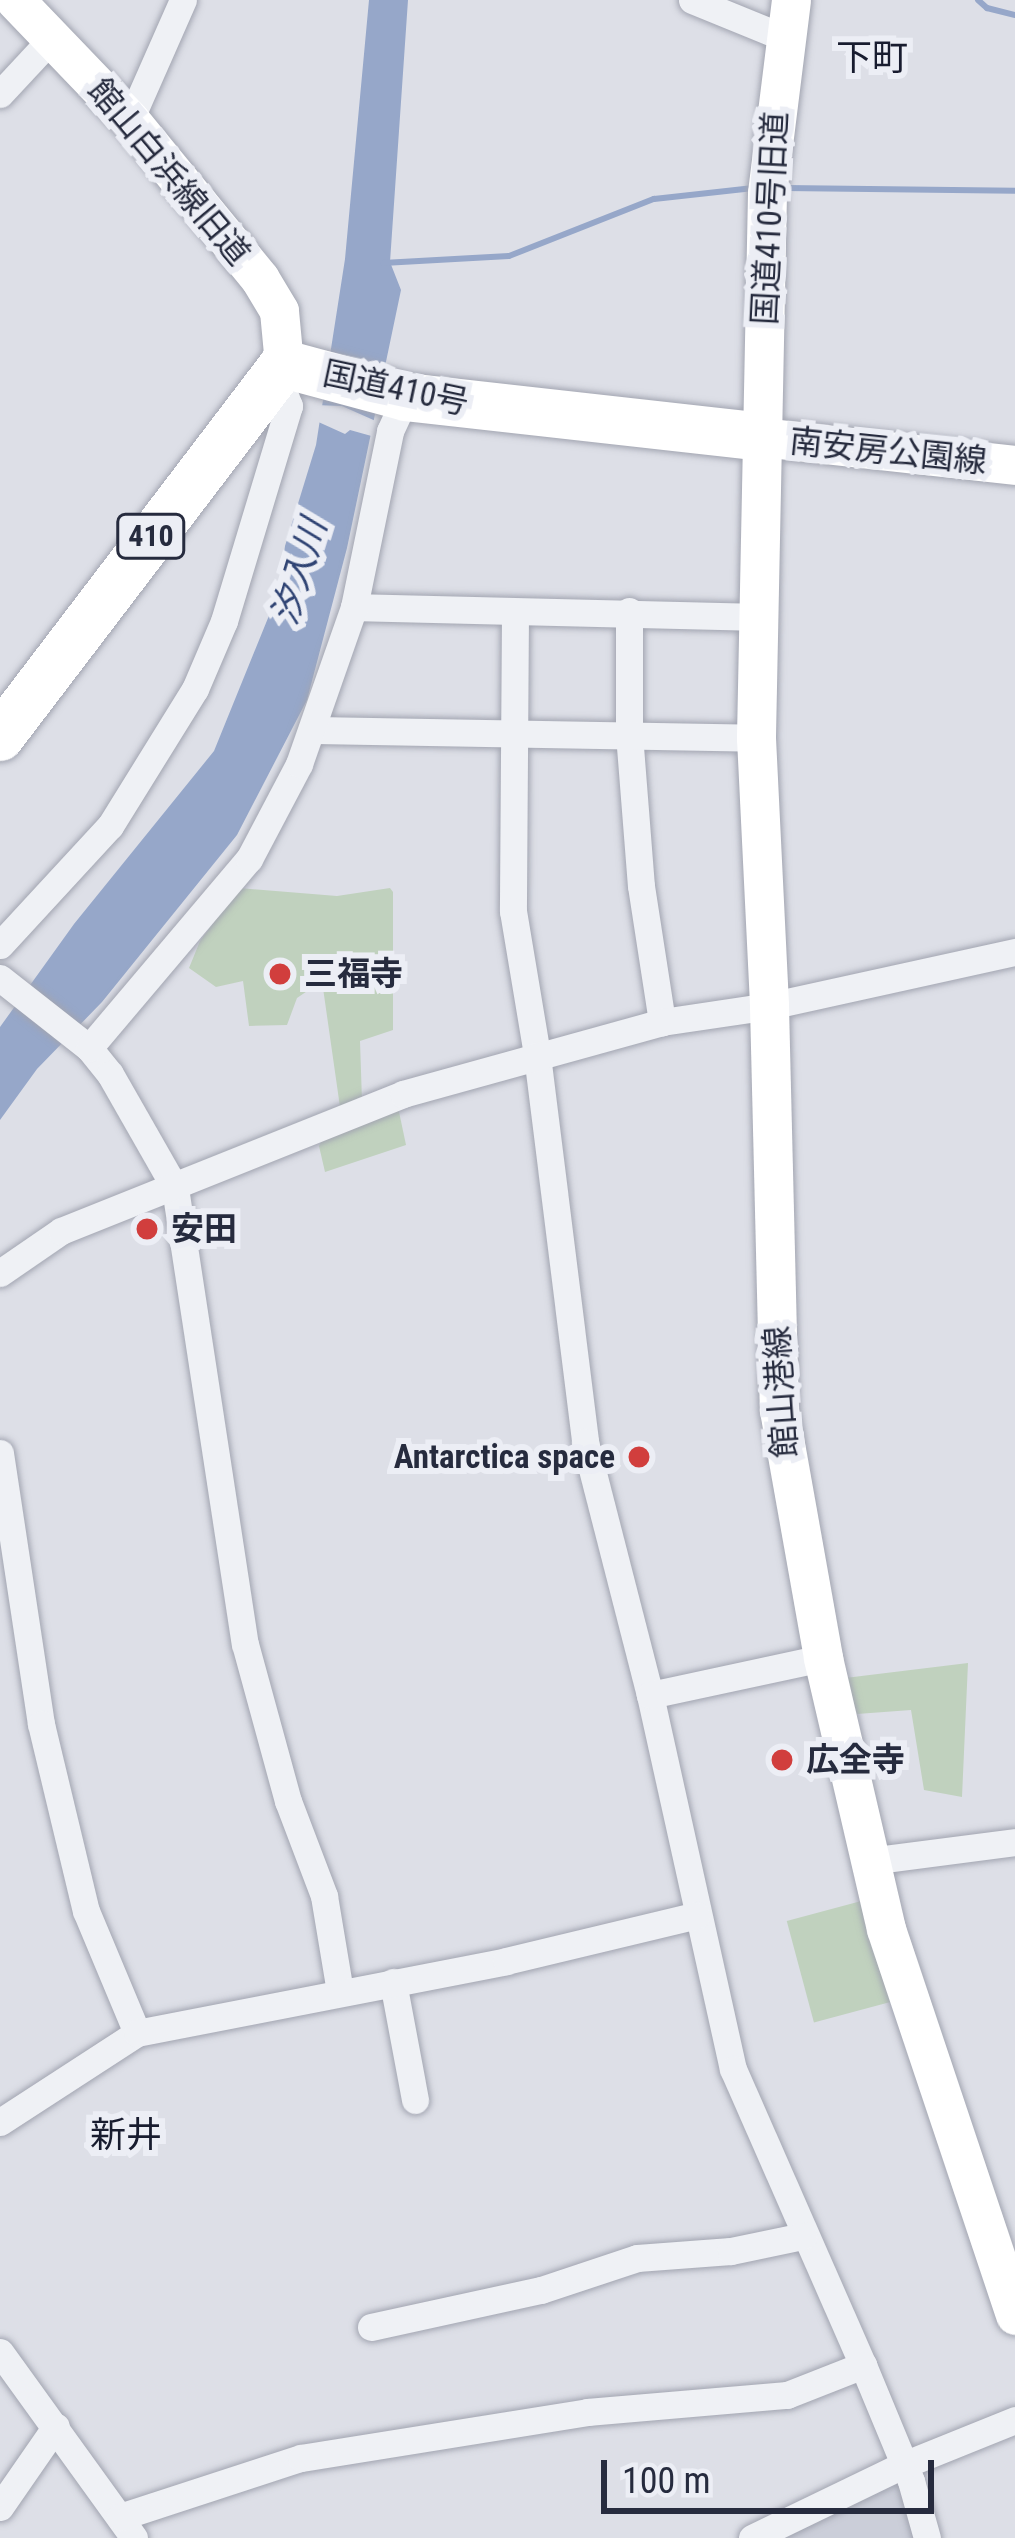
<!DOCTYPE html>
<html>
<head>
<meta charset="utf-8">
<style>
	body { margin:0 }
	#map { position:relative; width:1015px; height:2538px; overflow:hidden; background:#dddfe7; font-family:"Roboto Condensed","Noto Sans JP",sans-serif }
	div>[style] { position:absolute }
	.built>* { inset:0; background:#cbced9 }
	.green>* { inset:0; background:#c0d1be; transform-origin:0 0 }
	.water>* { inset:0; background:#96a7c9 }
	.pier>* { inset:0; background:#dddfe7 }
	.stream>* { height:6px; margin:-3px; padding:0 3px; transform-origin:3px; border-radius:3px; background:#96a7c9 }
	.roads { filter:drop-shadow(0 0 3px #a2a5b1) drop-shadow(0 0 3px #a2a5b1) }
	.street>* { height:27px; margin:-13.5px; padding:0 13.5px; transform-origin:13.5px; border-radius:13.5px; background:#eff1f5 }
	.secondary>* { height:39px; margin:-19.5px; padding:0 19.5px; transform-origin:19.5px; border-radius:19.5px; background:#fff }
	.highway>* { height:48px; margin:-24px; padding:0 24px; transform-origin:24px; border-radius:24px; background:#fff }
	.dots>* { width:33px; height:33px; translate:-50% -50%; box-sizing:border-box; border:6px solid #eceef5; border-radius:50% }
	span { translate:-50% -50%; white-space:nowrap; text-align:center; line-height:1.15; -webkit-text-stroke:12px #eceef5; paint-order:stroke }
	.shield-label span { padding:3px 9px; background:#eceef5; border:3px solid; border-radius:9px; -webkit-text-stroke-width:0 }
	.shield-label { font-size:30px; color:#262b3e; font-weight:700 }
	.street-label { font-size:33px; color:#262b3e }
	.poi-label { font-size:33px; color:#262b3e; font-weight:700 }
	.left { translate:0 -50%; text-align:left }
	.right { translate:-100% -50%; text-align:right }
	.neighbourhood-label { font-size:36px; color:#181c2f }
	.water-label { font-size:36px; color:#2f4373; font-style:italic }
	.scale { position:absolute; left:601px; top:2460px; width:333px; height:54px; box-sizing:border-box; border:6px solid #262b3e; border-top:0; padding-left:15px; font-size:36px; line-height:42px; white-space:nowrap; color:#262b3e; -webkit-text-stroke:9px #eceef5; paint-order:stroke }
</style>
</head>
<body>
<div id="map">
	<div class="built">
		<div style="clip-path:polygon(894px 2482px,904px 2487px,921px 2538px,781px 2538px)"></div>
	</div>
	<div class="green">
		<div style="clip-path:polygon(239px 888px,337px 896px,390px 888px,393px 892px,393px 1030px,360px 1041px,362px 1101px,340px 1107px,322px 981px,297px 998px,287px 1025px,249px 1026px,243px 981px,216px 987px,189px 968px,200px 941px)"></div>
		<div style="clip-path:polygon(398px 1107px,406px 1145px,325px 1172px,319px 1146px,324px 1135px)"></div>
		<div style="clip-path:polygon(968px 1663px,962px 1797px,924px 1790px,911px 1710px,857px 1714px,845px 1678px)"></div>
		<div style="left:865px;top:1900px;width:105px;height:81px;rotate:75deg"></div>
	</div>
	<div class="water">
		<div style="clip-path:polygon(369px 0,408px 0,390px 262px,401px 290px,347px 548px,307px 700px,237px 835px,102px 1002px,37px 1069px,0 1120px,0 1027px,74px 924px,214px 751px,279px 591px,285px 546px,316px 445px,345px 259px)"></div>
	</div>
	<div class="pier">
		<div style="clip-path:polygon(316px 405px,342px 406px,378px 422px,375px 437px,350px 430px,345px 434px,314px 420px)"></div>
	</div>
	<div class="stream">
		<div style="left:978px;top:0;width:12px;rotate:42deg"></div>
		<div style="left:987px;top:8px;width:29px;rotate:14deg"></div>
		<div style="left:785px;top:188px;width:230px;rotate:0.7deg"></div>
		<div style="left:383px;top:263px;width:126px;rotate:-3.2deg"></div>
		<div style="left:509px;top:256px;width:156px;rotate:-21.5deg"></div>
		<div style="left:654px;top:199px;width:100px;rotate:-6.3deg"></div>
	</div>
	<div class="roads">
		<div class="street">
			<div style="left:692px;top:0;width:100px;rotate:22.2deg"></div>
			<div style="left:0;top:94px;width:76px;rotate:-47.1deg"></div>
			<div style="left:130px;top:120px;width:131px;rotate:-66.2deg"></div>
			<div style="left:354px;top:607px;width:404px;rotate:1.4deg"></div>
			<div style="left:629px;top:611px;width:123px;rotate:90deg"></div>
			<div style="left:629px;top:734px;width:152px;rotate:85.5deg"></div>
			<div style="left:641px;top:886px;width:138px;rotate:81.2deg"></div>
			<div style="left:515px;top:613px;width:298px;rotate:90.4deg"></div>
			<div style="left:513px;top:911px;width:146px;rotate:80.5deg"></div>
			<div style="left:537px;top:1055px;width:390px;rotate:82.9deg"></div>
			<div style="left:585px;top:1442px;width:261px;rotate:75.6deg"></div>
			<div style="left:650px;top:1695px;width:383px;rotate:77.5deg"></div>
			<div style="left:733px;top:2069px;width:323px;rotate:66.3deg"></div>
			<div style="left:863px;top:2365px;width:126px;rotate:67.5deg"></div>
			<div style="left:911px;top:2481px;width:59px;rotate:74.3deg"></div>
			<div style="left:314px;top:730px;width:442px;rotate:1deg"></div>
			<div style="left:0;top:945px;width:162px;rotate:-47.3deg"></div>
			<div style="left:110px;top:826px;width:161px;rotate:-58.2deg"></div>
			<div style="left:195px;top:689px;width:74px;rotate:-66.9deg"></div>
			<div style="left:224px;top:621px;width:225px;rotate:-73.2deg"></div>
			<div style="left:289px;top:406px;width:39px;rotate:-111deg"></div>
			<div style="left:0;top:978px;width:113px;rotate:38.2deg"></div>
			<div style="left:89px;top:1048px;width:33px;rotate:51deg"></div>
			<div style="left:110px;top:1074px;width:131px;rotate:60.3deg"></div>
			<div style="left:175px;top:1188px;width:461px;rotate:81.3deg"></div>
			<div style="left:245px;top:1644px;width:163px;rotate:74.7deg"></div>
			<div style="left:288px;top:1801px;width:102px;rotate:69.2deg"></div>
			<div style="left:324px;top:1896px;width:97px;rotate:80.5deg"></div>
			<div style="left:89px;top:1048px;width:248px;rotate:-49.8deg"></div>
			<div style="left:249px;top:859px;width:107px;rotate:-62.2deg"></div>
			<div style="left:299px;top:764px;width:166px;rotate:-70.7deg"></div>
			<div style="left:354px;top:607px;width:180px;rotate:-78.4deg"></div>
			<div style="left:390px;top:431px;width:38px;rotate:-65deg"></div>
			<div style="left:0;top:1273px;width:74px;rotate:-34.5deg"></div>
			<div style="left:61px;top:1231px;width:368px;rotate:-21.8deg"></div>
			<div style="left:403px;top:1094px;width:269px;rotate:-15.5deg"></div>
			<div style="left:662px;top:1022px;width:108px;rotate:-8.5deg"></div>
			<div style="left:769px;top:1006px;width:252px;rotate:-12.4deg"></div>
			<div style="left:0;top:1453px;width:274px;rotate:81.4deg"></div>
			<div style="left:41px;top:1724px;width:192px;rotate:76.5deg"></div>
			<div style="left:86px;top:1911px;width:132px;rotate:67.3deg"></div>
			<div style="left:650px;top:1695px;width:177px;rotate:-12.1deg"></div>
			<div style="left:869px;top:1861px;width:147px;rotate:-7.4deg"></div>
			<div style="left:393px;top:1982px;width:120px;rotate:79.4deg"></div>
			<div style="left:0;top:2122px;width:163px;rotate:-33deg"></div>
			<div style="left:137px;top:2033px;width:376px;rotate:-11deg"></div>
			<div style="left:506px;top:1961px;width:196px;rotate:-13.5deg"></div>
			<div style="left:371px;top:2327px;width:174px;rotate:-12.3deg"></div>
			<div style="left:541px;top:2290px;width:101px;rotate:-18.4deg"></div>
			<div style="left:637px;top:2258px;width:94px;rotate:-4.3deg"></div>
			<div style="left:731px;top:2251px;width:74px;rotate:-11.8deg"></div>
			<div style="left:0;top:2352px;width:229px;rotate:54.2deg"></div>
			<div style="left:0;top:2507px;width:98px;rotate:-55.3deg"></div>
			<div style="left:120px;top:2517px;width:190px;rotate:-18.1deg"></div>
			<div style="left:301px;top:2458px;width:290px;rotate:-9.1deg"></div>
			<div style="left:587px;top:2412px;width:201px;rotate:-4.9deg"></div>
			<div style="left:787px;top:2395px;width:82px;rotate:-21.5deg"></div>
			<div style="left:752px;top:2538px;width:165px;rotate:-25.8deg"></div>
			<div style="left:901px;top:2466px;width:123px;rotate:-22deg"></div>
		</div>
		<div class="secondary">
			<div style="left:15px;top:0;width:166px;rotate:46.2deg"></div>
			<div style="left:130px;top:120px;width:205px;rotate:50.7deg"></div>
			<div style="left:260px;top:279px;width:37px;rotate:59deg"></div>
			<div style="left:279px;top:311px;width:53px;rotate:84.6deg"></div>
			<div style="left:791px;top:0;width:194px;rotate:97.1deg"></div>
			<div style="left:767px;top:193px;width:545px;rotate:91.16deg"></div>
			<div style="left:756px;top:738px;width:268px;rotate:87.2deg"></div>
			<div style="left:769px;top:1006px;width:404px;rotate:88.6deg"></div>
			<div style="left:779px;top:1410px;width:252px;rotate:79.9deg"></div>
			<div style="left:823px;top:1658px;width:278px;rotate:76.9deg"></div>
			<div style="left:886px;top:1929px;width:407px;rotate:71.5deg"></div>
			<div style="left:761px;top:437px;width:256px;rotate:6.3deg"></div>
		</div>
		<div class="highway">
			<div style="left:0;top:737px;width:469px;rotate:-52.7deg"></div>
			<div style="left:284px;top:364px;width:126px;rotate:15.1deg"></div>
			<div style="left:406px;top:397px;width:357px;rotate:6.4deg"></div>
		</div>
	</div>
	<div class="dots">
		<div style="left:280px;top:974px;background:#d13e3d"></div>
		<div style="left:147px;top:1229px;background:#d13e3d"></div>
		<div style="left:639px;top:1457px;background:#d13e3d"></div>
		<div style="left:782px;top:1760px;background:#d13e3d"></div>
	</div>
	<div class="shield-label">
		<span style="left:151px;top:536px">410</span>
	</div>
	<div class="street-label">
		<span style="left:169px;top:172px;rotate:50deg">館山白浜線旧道</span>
		<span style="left:770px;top:218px;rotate:-87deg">国道410号旧道</span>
		<span style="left:396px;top:388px;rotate:12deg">国道410号</span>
		<span style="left:888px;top:451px;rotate:6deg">南安房公園線</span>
		<span style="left:781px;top:1392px;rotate:-94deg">館山港線</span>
	</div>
	<div class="poi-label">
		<span class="left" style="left:304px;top:974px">三福寺</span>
		<span class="left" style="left:171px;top:1229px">安田</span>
		<span class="right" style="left:615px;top:1457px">Antarctica space</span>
		<span class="left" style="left:806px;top:1760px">広全寺</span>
	</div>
	<div class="neighbourhood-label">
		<span style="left:872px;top:59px">下町</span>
		<span style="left:126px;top:2136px">新井</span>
	</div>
	<div class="water-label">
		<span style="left:300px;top:572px;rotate:-73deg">汐入川</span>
	</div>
	<div class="scale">100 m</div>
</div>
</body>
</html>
